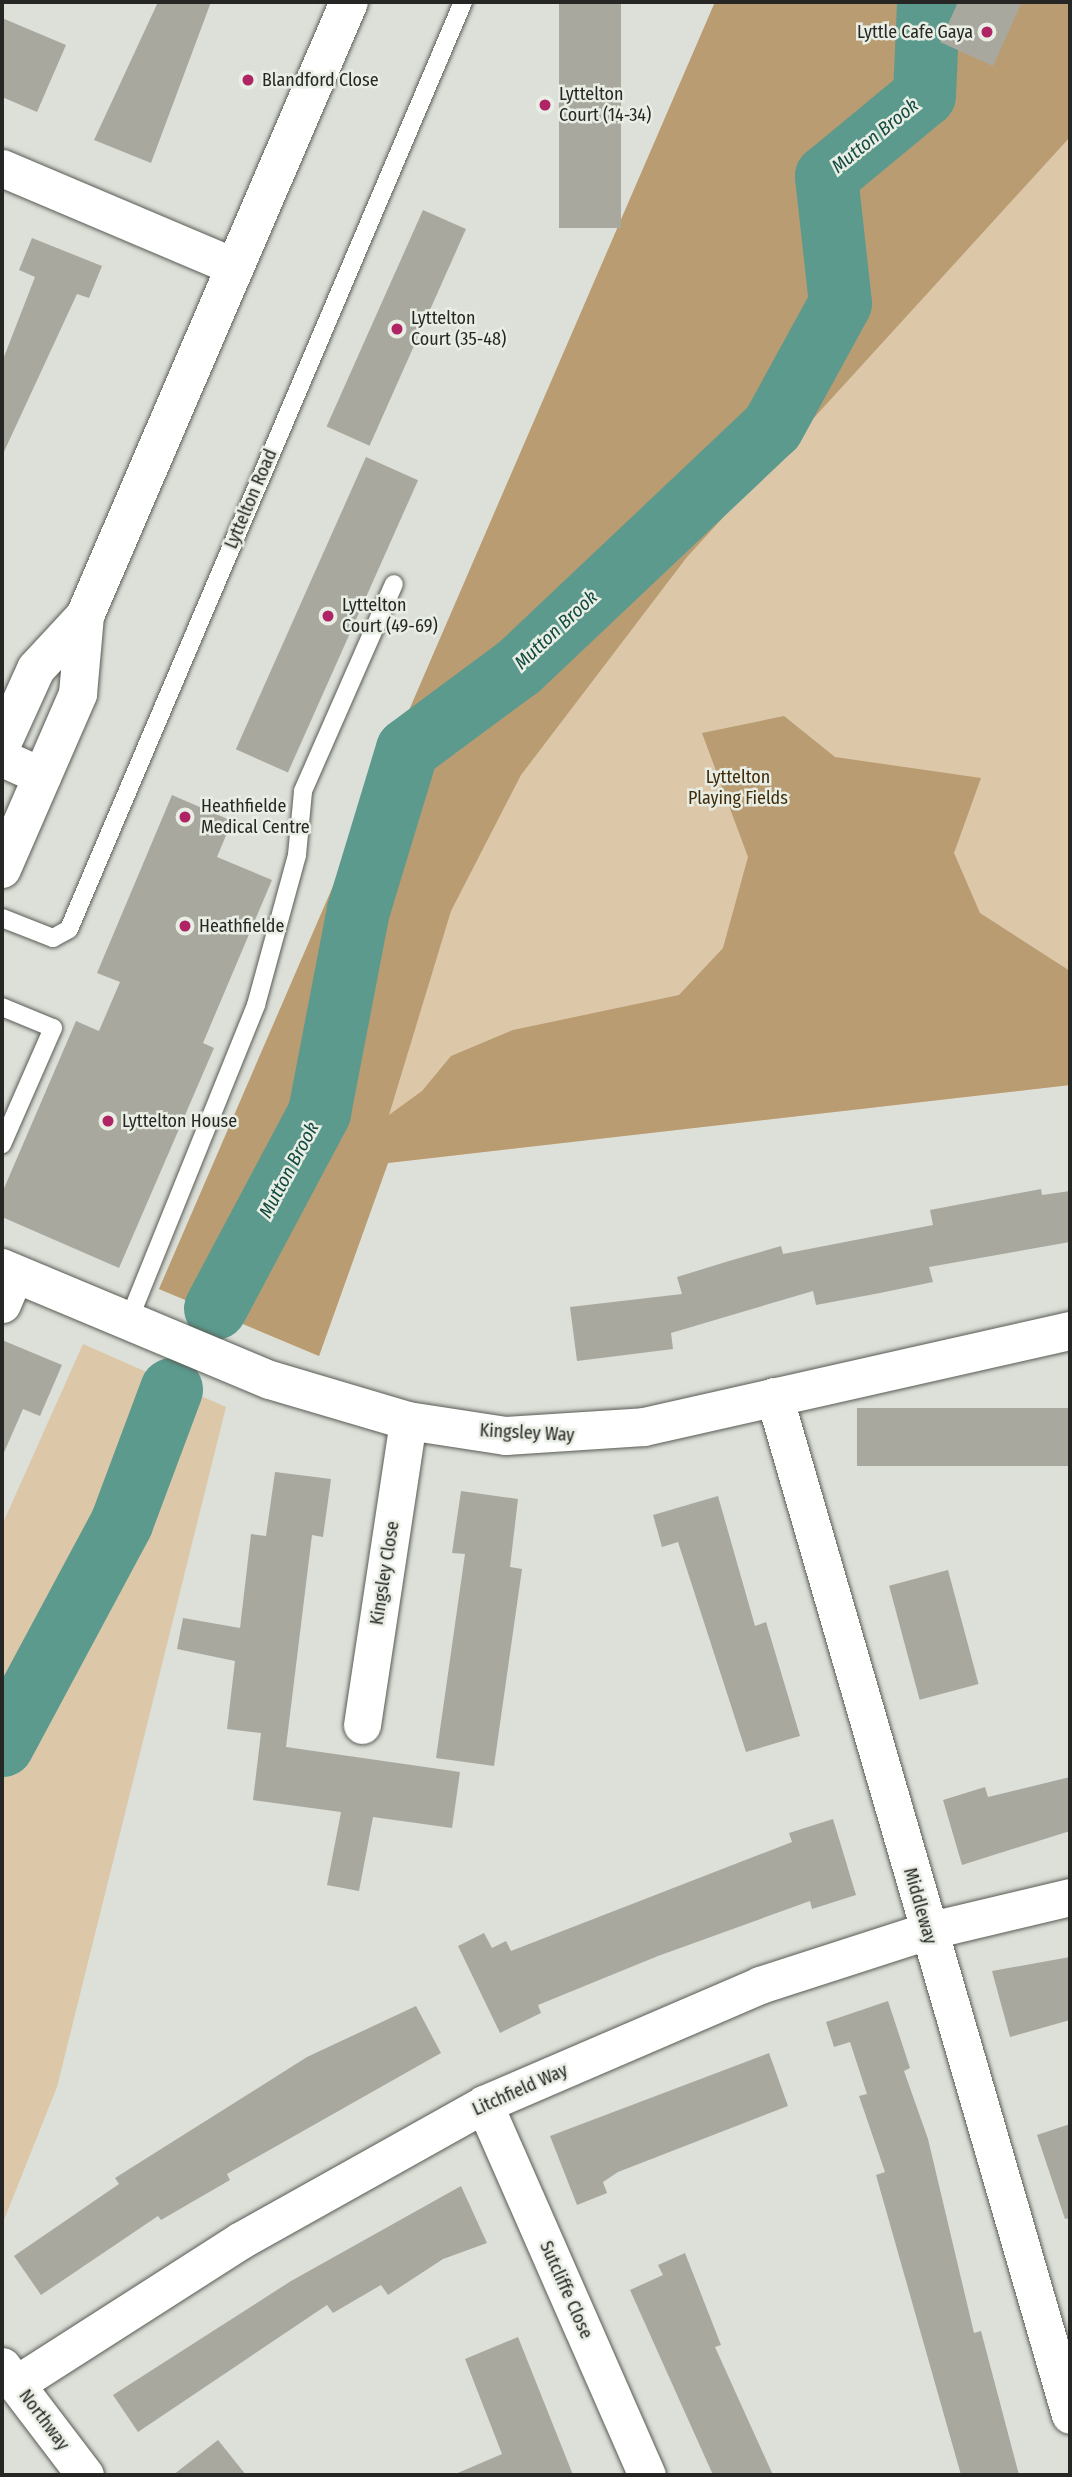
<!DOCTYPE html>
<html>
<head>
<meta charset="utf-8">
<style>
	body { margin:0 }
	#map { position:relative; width:1072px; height:2477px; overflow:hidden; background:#dce0d8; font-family:"Fira Sans Condensed",sans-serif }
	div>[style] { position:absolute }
	.green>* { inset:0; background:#dcc7a9 }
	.forest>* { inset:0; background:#b99c72 }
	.river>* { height:63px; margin:-31.5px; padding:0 31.5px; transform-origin:31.5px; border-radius:31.5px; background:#5c9a8e }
	.building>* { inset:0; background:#a9a89f; transform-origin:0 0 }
	.roads { filter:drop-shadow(0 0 2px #595c55) drop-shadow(0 0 2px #595c55) }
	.lane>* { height:18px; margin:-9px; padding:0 9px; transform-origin:9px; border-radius:9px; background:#fff }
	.street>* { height:37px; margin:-18.5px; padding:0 18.5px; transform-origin:18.5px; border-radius:18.5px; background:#fff }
	.secondary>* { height:38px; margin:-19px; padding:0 19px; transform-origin:19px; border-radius:19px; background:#fff }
	.highway>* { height:38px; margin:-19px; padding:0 19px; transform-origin:19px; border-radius:19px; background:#fff }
	.dots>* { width:19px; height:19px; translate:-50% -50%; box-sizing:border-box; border:4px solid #e9eee5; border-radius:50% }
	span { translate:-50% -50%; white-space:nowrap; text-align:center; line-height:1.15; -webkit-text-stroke:5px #e9eee5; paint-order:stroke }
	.poi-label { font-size:18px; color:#262724 }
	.right { translate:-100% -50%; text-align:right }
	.left { translate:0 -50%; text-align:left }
	.street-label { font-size:18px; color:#262724 }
	.park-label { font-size:18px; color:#422d0a }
	.water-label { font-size:19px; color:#124941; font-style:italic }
	.frame { position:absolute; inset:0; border:4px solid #262724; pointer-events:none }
</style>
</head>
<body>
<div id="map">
	<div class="green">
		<div style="clip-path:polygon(715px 2px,1070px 2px,1070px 1085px,388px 1163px,319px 1356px,159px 1289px)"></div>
		<div style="clip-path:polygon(83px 1344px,226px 1407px,57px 2087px,2px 2225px,2px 1525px)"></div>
	</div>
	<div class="forest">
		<div style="clip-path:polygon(715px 2px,1070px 2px,1070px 137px,687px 557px,521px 775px,451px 911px,389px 1115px,422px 1091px,451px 1056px,513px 1030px,679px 995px,723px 948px,748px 857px,702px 733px,784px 716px,835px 757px,981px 778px,954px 853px,980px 913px,1070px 971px,1070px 1085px,388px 1163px,319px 1356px,159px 1289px)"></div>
	</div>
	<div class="river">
		<div style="left:215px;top:1308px;width:222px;rotate:-62deg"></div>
		<div style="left:319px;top:1112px;width:206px;rotate:-79.1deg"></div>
		<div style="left:358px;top:910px;width:168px;rotate:-73.1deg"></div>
		<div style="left:407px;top:749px;width:138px;rotate:-36.5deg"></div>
		<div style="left:518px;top:667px;width:349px;rotate:-43.4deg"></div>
		<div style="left:772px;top:427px;width:141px;rotate:-61.3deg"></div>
		<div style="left:840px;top:303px;width:128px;rotate:-96.3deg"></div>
		<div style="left:826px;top:176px;width:127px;rotate:-39.6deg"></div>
		<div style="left:924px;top:95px;width:93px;rotate:-87.5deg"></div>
		<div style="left:2px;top:1745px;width:252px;rotate:-61.8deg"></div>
		<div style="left:121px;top:1523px;width:143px;rotate:-69.5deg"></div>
	</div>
	<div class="building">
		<div style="clip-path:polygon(158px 2px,211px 2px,151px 163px,94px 140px)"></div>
		<div style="left:559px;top:2px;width:62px;height:226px"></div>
		<div style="clip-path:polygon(958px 2px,1022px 2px,993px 66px,940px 42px)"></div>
		<div style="clip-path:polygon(2px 18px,66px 45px,37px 112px,2px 97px)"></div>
		<div style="left:423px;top:210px;width:47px;height:237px;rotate:24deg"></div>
		<div style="clip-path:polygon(32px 238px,102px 266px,89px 298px,77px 294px,2px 456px,2px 362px,35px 277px,19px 270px)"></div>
		<div style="left:366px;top:457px;width:57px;height:320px;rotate:24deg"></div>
		<div style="clip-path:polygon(172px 795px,232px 821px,217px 857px,272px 880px,203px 1043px,214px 1048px,119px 1268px,2px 1217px,2px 1193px,76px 1021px,99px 1031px,120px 982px,97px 973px)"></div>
		<div style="clip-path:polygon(1041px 1189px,1042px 1195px,1070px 1191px,1070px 1242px,929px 1267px,933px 1282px,880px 1293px,816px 1305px,813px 1291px,671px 1333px,673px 1349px,577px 1361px,570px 1307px,682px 1294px,677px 1277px,729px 1261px,781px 1246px,783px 1254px,933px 1225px,930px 1210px)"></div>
		<div style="clip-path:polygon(2px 1340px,62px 1365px,40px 1416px,23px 1409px,2px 1457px)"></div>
		<div style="left:1070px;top:1408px;width:58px;height:213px;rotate:90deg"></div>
		<div style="clip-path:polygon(275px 1472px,331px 1479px,323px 1537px,312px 1535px,286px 1747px,460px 1772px,452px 1828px,373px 1817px,359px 1891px,327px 1885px,341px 1812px,253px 1800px,261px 1733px,227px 1729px,235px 1661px,177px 1649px,183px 1618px,240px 1628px,251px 1534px,266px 1536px)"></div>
		<div style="clip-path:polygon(461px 1491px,518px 1499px,510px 1567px,522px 1569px,494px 1766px,436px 1758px,465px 1554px,452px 1553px)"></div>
		<div style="clip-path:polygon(718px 1496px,755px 1626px,766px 1622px,800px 1736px,746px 1752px,678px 1542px,662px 1547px,653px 1515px)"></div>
		<div style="left:948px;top:1570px;width:118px;height:61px;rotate:75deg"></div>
		<div style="clip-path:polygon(1070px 1777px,1070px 1831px,962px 1865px,943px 1800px,985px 1787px,988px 1797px)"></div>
		<div style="clip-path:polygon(833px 1819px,856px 1895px,812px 1909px,810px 1901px,658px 1956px,538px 2005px,541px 2013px,500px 2033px,458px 1946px,484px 1933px,492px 1948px,506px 1941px,511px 1951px,792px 1842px,789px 1833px)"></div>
		<div style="clip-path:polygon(1070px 1957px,1070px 2020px,1010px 2037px,992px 1971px)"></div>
		<div style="clip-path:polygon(888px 2001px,910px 2068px,904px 2071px,928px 2139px,974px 2333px,981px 2331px,1019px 2475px,961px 2475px,876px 2175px,885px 2172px,859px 2096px,867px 2094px,850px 2042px,834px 2047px,826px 2022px)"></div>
		<div style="clip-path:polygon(416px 2006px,441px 2053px,227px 2174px,230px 2180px,161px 2220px,158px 2216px,41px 2295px,14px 2256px,119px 2184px,115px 2178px,307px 2057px)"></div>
		<div style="clip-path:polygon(769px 2053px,788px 2106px,618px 2172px,603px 2182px,607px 2193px,577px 2205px,550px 2136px)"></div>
		<div style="clip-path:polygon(1070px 2124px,1070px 2218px,1065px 2219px,1037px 2135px)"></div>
		<div style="clip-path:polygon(461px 2186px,487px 2243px,443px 2259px,388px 2295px,381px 2285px,333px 2313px,327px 2305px,138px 2432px,113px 2395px,291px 2281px)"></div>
		<div style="clip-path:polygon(685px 2253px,721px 2345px,715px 2347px,773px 2475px,713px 2475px,630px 2290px,663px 2275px,658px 2265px)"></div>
		<div style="clip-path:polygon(518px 2337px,573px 2475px,453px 2475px,502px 2454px,465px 2359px)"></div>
		<div style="clip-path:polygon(218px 2440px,246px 2475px,173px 2475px)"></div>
	</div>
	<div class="roads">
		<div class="lane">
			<div style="left:2px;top:918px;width:55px;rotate:21.4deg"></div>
			<div style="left:53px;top:938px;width:18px;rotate:-29deg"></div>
			<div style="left:69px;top:929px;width:1007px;rotate:-66.97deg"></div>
			<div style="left:2px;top:1007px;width:55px;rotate:22.4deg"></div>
			<div style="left:53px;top:1028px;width:127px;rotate:113.7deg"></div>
			<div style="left:128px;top:1322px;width:342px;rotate:-68deg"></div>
			<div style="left:256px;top:1005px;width:156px;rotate:-74.7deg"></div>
			<div style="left:297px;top:855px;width:64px;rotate:-84.6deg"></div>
			<div style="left:303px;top:791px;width:226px;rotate:-66.3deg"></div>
		</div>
		<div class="street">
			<div style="left:2px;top:168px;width:253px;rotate:23deg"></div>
			<div style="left:2px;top:758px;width:44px;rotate:24.2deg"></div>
			<div style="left:2px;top:1304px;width:33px;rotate:-67deg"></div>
			<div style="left:774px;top:1396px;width:1061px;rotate:73.8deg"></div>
			<div style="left:362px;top:1725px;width:307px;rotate:-81.4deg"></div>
			<div style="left:484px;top:2104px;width:405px;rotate:66.3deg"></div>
			<div style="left:2px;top:2366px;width:137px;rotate:52.7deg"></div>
			<div style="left:16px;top:2384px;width:267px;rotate:-32.6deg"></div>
			<div style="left:241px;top:2240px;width:278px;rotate:-29.2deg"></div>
			<div style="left:484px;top:2104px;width:301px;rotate:-23.3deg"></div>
			<div style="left:760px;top:1985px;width:176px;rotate:-17.9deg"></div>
			<div style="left:927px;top:1931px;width:147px;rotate:-13.4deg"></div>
		</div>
		<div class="secondary">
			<div style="left:2px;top:1268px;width:290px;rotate:22.7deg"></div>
			<div style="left:270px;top:1380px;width:144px;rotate:16.5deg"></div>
			<div style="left:408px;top:1421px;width:99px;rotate:8.7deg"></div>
			<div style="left:506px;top:1436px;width:138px;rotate:-3.7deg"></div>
			<div style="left:644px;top:1427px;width:437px;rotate:-12.7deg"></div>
		</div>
		<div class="highway">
			<div style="left:2px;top:744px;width:82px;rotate:-65.6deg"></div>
			<div style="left:36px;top:669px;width:72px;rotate:-47.2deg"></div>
			<div style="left:2px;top:869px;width:191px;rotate:-66.5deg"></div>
			<div style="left:78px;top:694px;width:78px;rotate:-84.9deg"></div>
			<div style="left:85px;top:616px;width:668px;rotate:-66.73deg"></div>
		</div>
	</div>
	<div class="dots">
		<div style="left:987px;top:32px;background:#ae2464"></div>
		<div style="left:248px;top:80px;background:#ae2464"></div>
		<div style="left:545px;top:105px;background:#ae2464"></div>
		<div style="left:397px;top:329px;background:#ae2464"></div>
		<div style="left:328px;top:616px;background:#ae2464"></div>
		<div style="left:185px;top:817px;background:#ae2464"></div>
		<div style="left:185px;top:926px;background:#ae2464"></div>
		<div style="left:108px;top:1121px;background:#ae2464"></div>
	</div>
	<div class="poi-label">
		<span class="right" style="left:973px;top:32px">Lyttle Cafe Gaya</span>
		<span class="left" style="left:262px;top:80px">Blandford Close</span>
		<span class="left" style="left:559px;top:105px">Lyttelton<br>Court (14-34)</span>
		<span class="left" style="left:411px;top:329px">Lyttelton<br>Court (35-48)</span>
		<span class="left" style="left:342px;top:616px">Lyttelton<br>Court (49-69)</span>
		<span class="left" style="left:201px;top:817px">Heathfielde<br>Medical Centre</span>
		<span class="left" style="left:199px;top:926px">Heathfielde</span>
		<span class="left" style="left:122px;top:1121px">Lyttelton House</span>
	</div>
	<div class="street-label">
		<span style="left:251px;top:499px;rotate:-67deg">Lyttelton Road</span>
		<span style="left:527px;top:1433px;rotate:3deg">Kingsley Way</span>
		<span style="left:385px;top:1573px;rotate:-81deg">Kingsley Close</span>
		<span style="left:920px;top:1906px;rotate:74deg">Middleway</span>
		<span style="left:520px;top:2090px;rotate:-24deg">Litchfield Way</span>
		<span style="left:566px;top:2290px;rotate:66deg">Sutcliffe Close</span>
		<span style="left:44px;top:2420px;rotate:53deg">Northway</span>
	</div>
	<div class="park-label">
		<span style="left:738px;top:788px">Lyttelton<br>Playing Fields</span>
	</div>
	<div class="water-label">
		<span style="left:875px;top:136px;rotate:-39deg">Mutton Brook</span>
		<span style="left:556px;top:630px;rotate:-43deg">Mutton Brook</span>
		<span style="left:289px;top:1170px;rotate:-62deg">Mutton Brook</span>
	</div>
	<div class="frame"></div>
</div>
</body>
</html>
